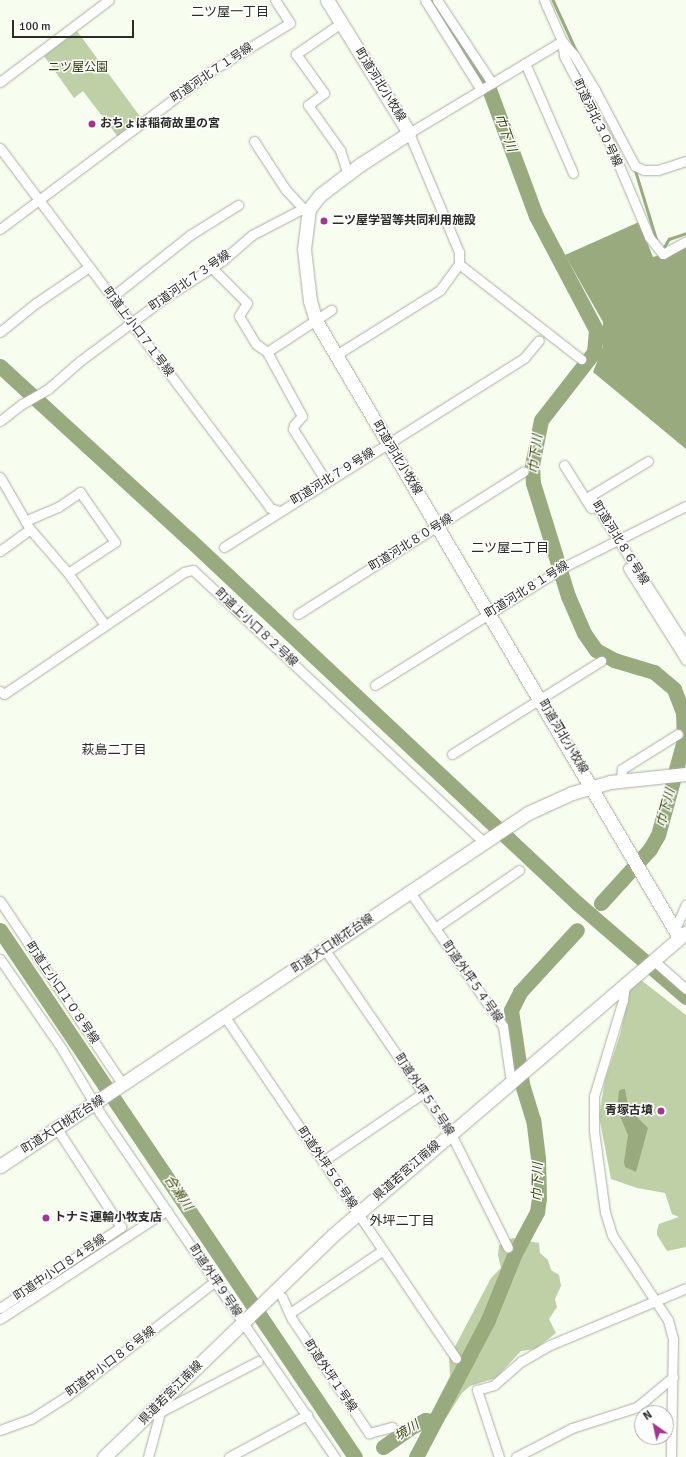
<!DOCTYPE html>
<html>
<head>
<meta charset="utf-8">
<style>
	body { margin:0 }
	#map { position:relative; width:686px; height:1457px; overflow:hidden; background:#f7fdef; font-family:Signika,"Noto Sans JP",sans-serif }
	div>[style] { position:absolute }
	.green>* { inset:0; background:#bfd0a7 }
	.water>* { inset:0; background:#98aa7e }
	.stream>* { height:2.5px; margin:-1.25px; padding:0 1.25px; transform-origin:1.25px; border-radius:1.25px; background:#98aa7e }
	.river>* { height:15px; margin:-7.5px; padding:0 7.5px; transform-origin:7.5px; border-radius:7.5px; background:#98aa7e }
	.roads { filter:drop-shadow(0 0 1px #aaafa2) drop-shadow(0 0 1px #aaafa2) }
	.street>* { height:9px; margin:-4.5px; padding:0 4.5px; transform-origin:4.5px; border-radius:4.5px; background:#fff }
	.secondary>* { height:13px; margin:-6.5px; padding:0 6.5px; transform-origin:6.5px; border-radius:6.5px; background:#fff }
	.dots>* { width:11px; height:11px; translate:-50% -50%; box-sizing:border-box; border:2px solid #fff; border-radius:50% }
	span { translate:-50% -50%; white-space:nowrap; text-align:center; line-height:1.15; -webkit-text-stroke:3px #fff; paint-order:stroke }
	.park-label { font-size:12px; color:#2b3b06 }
	.street-label { font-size:12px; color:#2a2c27 }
	.poi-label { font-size:12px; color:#2a2c27; font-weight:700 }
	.left { translate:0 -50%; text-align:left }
	.right { translate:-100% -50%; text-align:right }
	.neighbourhood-label { font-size:13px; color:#2a2c27 }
	.water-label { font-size:13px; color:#334700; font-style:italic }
	.north { position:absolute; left:634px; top:1405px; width:40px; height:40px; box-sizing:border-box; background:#fff; border:1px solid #aaaba9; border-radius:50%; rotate:326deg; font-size:11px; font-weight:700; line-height:16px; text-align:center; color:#2a2c27 }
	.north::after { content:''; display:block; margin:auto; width:14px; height:18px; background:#a53592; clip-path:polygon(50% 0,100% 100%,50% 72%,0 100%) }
	.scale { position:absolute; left:12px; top:20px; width:122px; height:18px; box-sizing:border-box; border:2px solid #2a2c27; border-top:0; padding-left:5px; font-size:12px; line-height:14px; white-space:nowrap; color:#2a2c27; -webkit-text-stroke:3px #fff; paint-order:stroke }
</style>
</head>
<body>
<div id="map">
	<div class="green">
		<div style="clip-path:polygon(77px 31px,142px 119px,118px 137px,83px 91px,74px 98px,44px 56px)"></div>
		<div style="clip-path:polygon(641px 980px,686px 1015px,686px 1247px,667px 1251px,657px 1235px,657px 1230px,659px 1224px,679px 1217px,672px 1214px,665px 1193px,637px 1188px,611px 1179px,599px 1116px,605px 1080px,620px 1035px,630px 988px)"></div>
		<div style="clip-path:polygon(513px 1238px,539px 1243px,540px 1253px,548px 1260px,551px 1270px,559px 1275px,561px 1286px,555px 1299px,557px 1307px,549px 1319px,556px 1333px,535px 1349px,521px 1351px,496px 1378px,470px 1386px,462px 1393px,446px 1418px,426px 1423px,450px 1376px,449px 1358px,491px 1278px,501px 1268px,498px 1255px,499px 1245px)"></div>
	</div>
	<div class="water">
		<div style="clip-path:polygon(639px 222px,653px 257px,686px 247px,686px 449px,593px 372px,603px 347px,603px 322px,565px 255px)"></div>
		<div style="clip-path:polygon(622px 1089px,625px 1089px,627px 1101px,634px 1114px,648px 1128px,636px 1172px,625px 1167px,624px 1162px,628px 1135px,617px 1109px,619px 1091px)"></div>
	</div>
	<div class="stream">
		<div style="left:553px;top:0;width:55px;rotate:65.3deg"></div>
		<div style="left:635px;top:169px;width:75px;rotate:73deg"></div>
		<div style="left:658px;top:257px;width:21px;rotate:-59deg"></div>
		<div style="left:669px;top:239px;width:18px;rotate:-19deg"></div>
		<div style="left:594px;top:352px;width:18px;rotate:-52deg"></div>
		<div style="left:149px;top:1217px;width:12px;rotate:-42deg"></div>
		<div style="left:26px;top:1296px;width:87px;rotate:-32.8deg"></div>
	</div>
	<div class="river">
		<div style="left:431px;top:0;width:106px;rotate:56.9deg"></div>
		<div style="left:489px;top:89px;width:135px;rotate:69.7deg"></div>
		<div style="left:536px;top:216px;width:129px;rotate:62.2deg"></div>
		<div style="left:596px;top:330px;width:22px;rotate:95deg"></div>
		<div style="left:594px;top:352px;width:86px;rotate:127.9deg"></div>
		<div style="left:541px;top:420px;width:46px;rotate:101.3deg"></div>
		<div style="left:532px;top:465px;width:18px;rotate:87deg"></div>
		<div style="left:533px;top:483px;width:118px;rotate:72.8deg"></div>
		<div style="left:568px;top:596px;width:40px;rotate:66.6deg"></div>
		<div style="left:584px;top:633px;width:21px;rotate:55deg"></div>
		<div style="left:596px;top:650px;width:21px;rotate:29deg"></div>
		<div style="left:614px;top:660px;width:42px;rotate:16.7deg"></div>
		<div style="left:654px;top:672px;width:26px;rotate:40deg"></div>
		<div style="left:674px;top:689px;width:25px;rotate:69deg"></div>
		<div style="left:683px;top:712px;width:28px;rotate:88deg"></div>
		<div style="left:684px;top:740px;width:98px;rotate:105.3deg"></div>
		<div style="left:658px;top:835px;width:16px;rotate:120deg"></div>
		<div style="left:650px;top:849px;width:73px;rotate:132.2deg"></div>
		<div style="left:0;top:366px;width:256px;rotate:42.5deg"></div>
		<div style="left:189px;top:539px;width:532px;rotate:43.17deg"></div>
		<div style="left:577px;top:903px;width:144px;rotate:40.8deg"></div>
		<div style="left:0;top:930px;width:635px;rotate:56.03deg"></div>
		<div style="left:383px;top:1447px;width:33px;rotate:-35deg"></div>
		<div style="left:410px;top:1428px;width:17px;rotate:-28deg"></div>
		<div style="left:425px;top:1420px;width:8px;rotate:7deg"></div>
		<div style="left:416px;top:1457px;width:155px;rotate:-62.3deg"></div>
		<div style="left:488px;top:1320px;width:72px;rotate:-68.1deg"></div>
		<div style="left:515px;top:1253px;width:47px;rotate:-61.8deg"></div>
		<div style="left:537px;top:1212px;width:14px;rotate:-82deg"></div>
		<div style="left:539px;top:1198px;width:40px;rotate:-91.4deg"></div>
		<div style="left:538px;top:1158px;width:38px;rotate:-97deg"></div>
		<div style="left:533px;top:1120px;width:39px;rotate:-107deg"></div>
		<div style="left:522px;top:1083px;width:74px;rotate:-98.6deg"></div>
		<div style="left:511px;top:1010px;width:20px;rotate:-63deg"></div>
		<div style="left:520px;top:992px;width:84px;rotate:-47.4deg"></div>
	</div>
	<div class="roads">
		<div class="street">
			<div style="left:425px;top:0;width:106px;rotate:58.1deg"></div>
			<div style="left:437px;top:0;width:100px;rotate:56.5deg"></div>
			<div style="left:544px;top:0;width:45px;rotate:66.3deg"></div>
			<div style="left:562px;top:41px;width:15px;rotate:82deg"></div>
			<div style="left:564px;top:56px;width:99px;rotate:62.4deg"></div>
			<div style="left:610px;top:144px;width:101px;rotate:67.2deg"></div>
			<div style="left:649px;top:237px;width:22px;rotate:51deg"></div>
			<div style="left:663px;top:254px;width:26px;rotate:-29deg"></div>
			<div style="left:341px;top:23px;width:55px;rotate:145.4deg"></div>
			<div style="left:296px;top:54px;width:48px;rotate:54.3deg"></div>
			<div style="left:324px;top:93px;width:20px;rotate:143deg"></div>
			<div style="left:308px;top:105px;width:55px;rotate:54.6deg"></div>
			<div style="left:340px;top:150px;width:25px;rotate:72deg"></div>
			<div style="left:525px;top:63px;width:120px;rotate:66.4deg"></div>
			<div style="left:0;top:82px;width:136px;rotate:-37deg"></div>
			<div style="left:254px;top:141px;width:59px;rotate:56.9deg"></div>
			<div style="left:286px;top:190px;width:26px;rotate:47deg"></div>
			<div style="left:0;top:148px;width:450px;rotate:53.1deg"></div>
			<div style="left:270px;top:508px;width:9px;rotate:18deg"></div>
			<div style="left:0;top:229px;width:264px;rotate:-36.8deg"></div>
			<div style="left:211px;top:71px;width:92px;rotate:-31.3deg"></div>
			<div style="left:290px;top:23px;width:27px;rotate:-123deg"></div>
			<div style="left:459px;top:264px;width:155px;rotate:37.9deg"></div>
			<div style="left:212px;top:268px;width:49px;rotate:45deg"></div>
			<div style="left:247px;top:303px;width:15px;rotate:122deg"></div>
			<div style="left:239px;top:316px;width:33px;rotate:59deg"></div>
			<div style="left:256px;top:344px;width:14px;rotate:36deg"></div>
			<div style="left:267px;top:352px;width:73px;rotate:61.3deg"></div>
			<div style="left:302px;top:416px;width:12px;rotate:132deg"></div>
			<div style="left:294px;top:425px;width:4px;rotate:104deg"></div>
			<div style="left:293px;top:429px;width:62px;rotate:57.6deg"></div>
			<div style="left:112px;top:297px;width:100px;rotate:-38.5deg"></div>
			<div style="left:190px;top:235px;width:57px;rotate:-32deg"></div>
			<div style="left:0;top:332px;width:46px;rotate:-38.9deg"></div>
			<div style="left:36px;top:303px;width:64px;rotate:-34.2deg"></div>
			<div style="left:267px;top:352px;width:77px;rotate:-33.3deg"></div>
			<div style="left:336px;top:355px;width:123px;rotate:-32deg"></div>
			<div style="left:440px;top:290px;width:32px;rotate:-54deg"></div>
			<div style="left:459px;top:264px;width:12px;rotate:-90deg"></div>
			<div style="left:459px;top:252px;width:129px;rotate:-112.8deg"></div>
			<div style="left:409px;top:133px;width:179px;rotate:-31deg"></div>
			<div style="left:562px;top:41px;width:18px;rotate:49deg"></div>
			<div style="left:574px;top:55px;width:41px;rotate:59deg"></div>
			<div style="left:595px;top:90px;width:86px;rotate:62.2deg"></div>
			<div style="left:635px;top:166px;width:10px;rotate:24deg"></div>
			<div style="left:644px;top:170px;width:14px"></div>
			<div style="left:658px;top:170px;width:29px;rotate:-18deg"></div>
			<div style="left:0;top:421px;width:28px;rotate:-38deg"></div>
			<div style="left:22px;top:404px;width:30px;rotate:-30deg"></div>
			<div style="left:48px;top:389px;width:43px;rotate:-41.2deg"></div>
			<div style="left:80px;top:361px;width:107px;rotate:-36.7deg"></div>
			<div style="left:166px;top:297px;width:67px;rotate:-32.7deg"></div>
			<div style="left:222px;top:261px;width:40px;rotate:-41deg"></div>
			<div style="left:252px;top:235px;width:54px;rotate:-27.5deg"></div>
			<div style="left:300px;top:210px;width:9px;rotate:-6deg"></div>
			<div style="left:648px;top:461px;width:68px;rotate:148.9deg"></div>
			<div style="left:590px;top:496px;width:178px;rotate:57.4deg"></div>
			<div style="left:564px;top:465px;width:51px;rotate:57.9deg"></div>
			<div style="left:0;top:477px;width:60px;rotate:60deg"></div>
			<div style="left:30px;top:529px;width:58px;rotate:49.2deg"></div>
			<div style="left:68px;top:573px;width:64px;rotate:54.6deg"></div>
			<div style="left:25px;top:521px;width:36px;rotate:-23deg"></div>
			<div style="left:58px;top:507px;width:27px;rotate:-34deg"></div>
			<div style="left:80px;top:492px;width:61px;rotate:55deg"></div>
			<div style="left:115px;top:542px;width:56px;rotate:146.6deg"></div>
			<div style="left:224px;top:547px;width:355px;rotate:-32.2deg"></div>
			<div style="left:524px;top:358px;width:23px;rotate:-50deg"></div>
			<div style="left:0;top:551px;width:37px;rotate:-36deg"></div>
			<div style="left:628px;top:568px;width:109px;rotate:57.8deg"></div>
			<div style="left:298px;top:614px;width:267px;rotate:-32.3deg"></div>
			<div style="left:375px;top:685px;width:223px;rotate:-32deg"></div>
			<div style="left:564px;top:567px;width:136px;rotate:-26.6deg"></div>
			<div style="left:0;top:691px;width:5px;rotate:37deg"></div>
			<div style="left:4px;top:694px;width:217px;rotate:-34.1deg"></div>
			<div style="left:184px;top:572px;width:9px;rotate:-13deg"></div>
			<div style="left:193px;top:570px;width:398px;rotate:43.1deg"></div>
			<div style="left:452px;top:754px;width:176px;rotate:-32deg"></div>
			<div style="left:621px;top:780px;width:11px;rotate:-85deg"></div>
			<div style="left:622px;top:769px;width:66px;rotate:-32deg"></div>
			<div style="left:410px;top:892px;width:163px;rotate:55.2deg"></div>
			<div style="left:503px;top:1026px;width:49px;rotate:81.9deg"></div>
			<div style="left:510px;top:1075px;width:6px;rotate:59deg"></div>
			<div style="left:0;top:901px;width:221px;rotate:56.2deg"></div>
			<div style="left:435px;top:928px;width:102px;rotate:-34.6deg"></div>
			<div style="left:675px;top:929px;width:27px;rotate:-66deg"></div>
			<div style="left:325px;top:950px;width:223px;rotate:55.6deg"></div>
			<div style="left:451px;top:1134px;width:127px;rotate:63.4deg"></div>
			<div style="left:0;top:959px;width:109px;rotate:55.4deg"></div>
			<div style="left:62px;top:1049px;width:74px;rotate:59.3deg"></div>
			<div style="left:100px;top:1113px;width:417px;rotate:55.7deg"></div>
			<div style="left:653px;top:960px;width:44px;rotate:41.3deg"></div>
			<div style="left:625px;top:984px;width:16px;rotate:97deg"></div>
			<div style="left:623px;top:1000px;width:100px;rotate:106.8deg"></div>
			<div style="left:594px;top:1096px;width:35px;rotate:90deg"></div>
			<div style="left:594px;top:1131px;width:82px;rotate:82.3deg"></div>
			<div style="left:605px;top:1212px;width:24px;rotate:73deg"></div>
			<div style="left:612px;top:1235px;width:102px;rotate:56.6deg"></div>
			<div style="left:668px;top:1320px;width:20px;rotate:75deg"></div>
			<div style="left:673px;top:1339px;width:118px;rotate:91deg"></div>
			<div style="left:225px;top:1017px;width:412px;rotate:55.9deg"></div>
			<div style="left:323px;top:1161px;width:121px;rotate:-34.2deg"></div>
			<div style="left:282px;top:1297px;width:24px;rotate:66deg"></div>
			<div style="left:292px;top:1319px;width:138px;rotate:56deg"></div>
			<div style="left:369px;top:1433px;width:24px;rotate:-15deg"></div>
			<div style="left:0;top:1308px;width:146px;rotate:-33.8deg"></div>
			<div style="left:121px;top:1227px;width:117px;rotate:-123.1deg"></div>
			<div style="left:290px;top:1313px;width:112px;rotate:-34.1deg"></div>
			<div style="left:0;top:1319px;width:199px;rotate:-33.1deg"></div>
			<div style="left:162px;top:1411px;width:108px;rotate:-27.5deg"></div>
			<div style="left:0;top:1430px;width:33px;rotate:-20deg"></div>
			<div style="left:31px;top:1419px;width:43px;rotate:-32.6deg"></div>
			<div style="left:67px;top:1396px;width:187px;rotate:-37.8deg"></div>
			<div style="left:148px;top:1457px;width:54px;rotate:-74.9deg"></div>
			<div style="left:229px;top:1457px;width:89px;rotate:-28.3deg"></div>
			<div style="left:499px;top:1457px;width:71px;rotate:-108.2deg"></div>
			<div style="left:477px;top:1390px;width:18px;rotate:-16deg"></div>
			<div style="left:494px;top:1385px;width:37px;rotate:-41deg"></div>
			<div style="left:522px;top:1361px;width:32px;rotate:-30deg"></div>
			<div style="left:550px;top:1345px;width:147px;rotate:-22.7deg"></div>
			<div style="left:516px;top:1457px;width:63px;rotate:-27.4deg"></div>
			<div style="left:572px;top:1428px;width:68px;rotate:-17.9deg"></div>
			<div style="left:637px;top:1407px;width:47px;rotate:-39.8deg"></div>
		</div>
		<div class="secondary">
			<div style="left:327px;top:0;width:156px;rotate:58.3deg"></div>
			<div style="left:409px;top:133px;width:57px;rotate:147.1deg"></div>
			<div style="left:361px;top:164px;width:51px;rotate:142.9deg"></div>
			<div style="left:320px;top:195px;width:18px;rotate:128deg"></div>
			<div style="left:309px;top:209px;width:40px;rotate:97.1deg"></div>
			<div style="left:304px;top:249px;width:52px;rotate:83.4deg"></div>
			<div style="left:310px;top:301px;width:21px;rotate:73deg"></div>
			<div style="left:316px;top:321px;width:715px;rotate:59.49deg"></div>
			<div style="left:0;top:1166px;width:635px;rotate:-33.77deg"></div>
			<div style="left:528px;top:813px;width:48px;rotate:-24.4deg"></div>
			<div style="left:572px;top:793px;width:40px;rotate:-16deg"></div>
			<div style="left:610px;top:782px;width:76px;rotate:-6deg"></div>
			<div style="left:104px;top:1457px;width:319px;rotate:-44.1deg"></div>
			<div style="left:333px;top:1235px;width:465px;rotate:-40.6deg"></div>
		</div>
	</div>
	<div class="dots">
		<div style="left:92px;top:124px;background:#a53592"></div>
		<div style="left:324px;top:221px;background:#a53592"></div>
		<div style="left:661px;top:1111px;background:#a53592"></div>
		<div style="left:46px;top:1218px;background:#a53592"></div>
	</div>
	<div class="park-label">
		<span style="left:78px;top:68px">ニツ屋公園</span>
	</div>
	<div class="street-label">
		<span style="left:212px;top:73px;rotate:-34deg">町道河北７１号線</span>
		<span style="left:380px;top:85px;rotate:58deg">町道河北小牧線</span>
		<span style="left:597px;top:123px;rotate:64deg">町道河北３０号線</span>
		<span style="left:190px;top:281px;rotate:-35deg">町道河北７３号線</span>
		<span style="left:138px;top:332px;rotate:53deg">町道上小口７１号線</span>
		<span style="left:397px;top:458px;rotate:59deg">町道河北小牧線</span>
		<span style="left:333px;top:477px;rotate:-32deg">町道河北７９号線</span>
		<span style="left:411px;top:543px;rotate:-32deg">町道河北８０号線</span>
		<span style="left:620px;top:543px;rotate:58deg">町道河北８６号線</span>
		<span style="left:527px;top:590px;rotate:-32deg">町道河北８１号線</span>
		<span style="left:256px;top:628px;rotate:43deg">町道上小口８２号線</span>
		<span style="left:563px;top:737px;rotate:59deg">町道河北小牧線</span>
		<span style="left:333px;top:944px;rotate:-34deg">町道大口桃花台線</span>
		<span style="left:472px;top:982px;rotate:55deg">町道外坪５４号線</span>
		<span style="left:62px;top:993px;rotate:56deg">町道上小口１０８号線</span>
		<span style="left:424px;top:1095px;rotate:56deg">町道外坪５５号線</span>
		<span style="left:63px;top:1125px;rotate:-33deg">町道大口桃花台線</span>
		<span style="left:327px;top:1168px;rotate:56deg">町道外坪５６号線</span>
		<span style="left:407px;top:1171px;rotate:-41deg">県道若宮江南線</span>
		<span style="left:60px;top:1268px;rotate:-34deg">町道中小口８４号線</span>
		<span style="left:215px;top:1281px;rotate:56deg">町道外坪９号線</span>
		<span style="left:111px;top:1362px;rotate:-37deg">町道中小口８６号線</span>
		<span style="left:330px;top:1376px;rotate:56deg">町道外坪１号線</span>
		<span style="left:171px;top:1393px;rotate:-45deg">県道若宮江南線</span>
	</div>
	<div class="poi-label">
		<span class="left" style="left:100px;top:124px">おちょぼ稲荷故里の宮</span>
		<span class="left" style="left:332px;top:221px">二ツ屋学習等共同利用施設</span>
		<span class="right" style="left:653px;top:1111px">青塚古墳</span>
		<span class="left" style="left:54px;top:1218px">トナミ運輸小牧支店</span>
	</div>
	<div class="neighbourhood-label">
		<span style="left:230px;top:12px">二ツ屋一丁目</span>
		<span style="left:510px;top:548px">二ツ屋二丁目</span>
		<span style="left:114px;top:750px">萩島二丁目</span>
		<span style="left:402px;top:1221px">外坪二丁目</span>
	</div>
	<div class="water-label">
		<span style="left:505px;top:133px;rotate:70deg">巾下川</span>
		<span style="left:536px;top:454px;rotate:-83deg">巾下川</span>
		<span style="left:666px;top:808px;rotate:-75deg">巾下川</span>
		<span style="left:538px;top:1182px;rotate:-89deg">巾下川</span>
		<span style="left:178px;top:1193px;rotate:56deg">合瀬川</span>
		<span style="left:407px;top:1431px;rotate:-31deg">境川</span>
	</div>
	<div class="north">N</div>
	<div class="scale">100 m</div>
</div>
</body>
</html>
